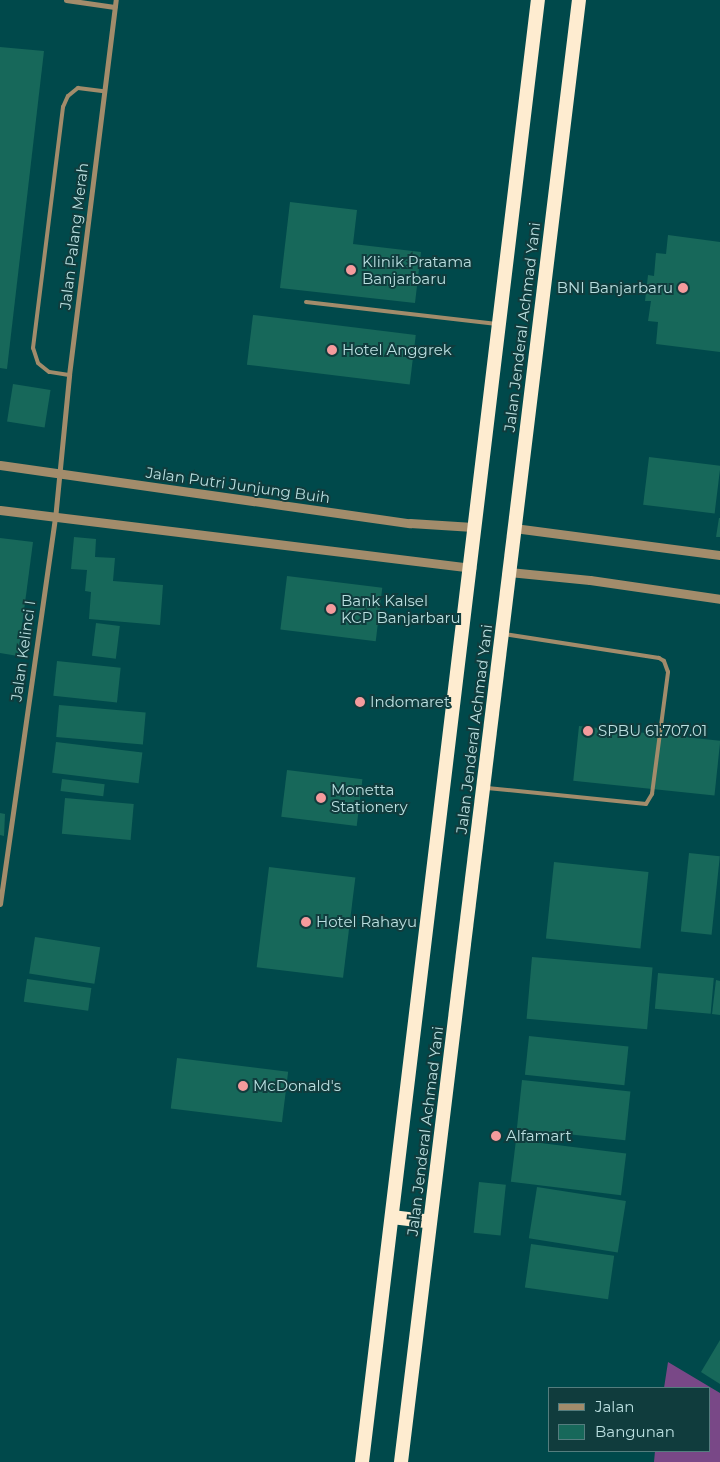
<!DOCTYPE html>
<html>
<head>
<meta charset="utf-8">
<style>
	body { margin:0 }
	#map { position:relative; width:720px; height:1462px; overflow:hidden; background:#00494b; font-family:Montserrat,sans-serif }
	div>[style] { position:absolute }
	.green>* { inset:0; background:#794887 }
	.building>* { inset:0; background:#17685a; transform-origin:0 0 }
	.service>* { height:4px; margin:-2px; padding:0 2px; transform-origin:2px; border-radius:2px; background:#a28c6b }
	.minor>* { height:5px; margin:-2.5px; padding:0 2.5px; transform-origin:2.5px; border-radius:2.5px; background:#a28c6b }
	.tertiary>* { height:9px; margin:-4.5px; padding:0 4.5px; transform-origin:4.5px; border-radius:4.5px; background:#a28c6b }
	.trunk>* { height:14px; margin:-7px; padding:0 7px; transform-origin:7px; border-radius:7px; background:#feecd0 }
	.dots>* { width:14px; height:14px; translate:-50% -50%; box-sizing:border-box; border:2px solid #103c3d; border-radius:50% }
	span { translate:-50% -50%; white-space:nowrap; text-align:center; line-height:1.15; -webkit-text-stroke:4px #103c3d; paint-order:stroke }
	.street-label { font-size:15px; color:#badfe0 }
	.poi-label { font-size:15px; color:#badfe0 }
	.left { translate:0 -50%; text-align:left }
	.right { translate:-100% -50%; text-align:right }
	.legend { position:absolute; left:548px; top:1387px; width:162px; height:65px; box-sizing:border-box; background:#103c3d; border:1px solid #547d7e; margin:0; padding:6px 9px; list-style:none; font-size:15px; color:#badfe0 }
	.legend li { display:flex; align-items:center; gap:10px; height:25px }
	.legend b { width:25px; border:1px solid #547d7e }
</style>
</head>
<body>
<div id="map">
	<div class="green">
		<div style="clip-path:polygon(668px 1362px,720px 1393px,720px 1462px,654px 1462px,655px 1451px,709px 1451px,709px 1388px,664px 1388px)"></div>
	</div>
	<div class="building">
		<div style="clip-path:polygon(0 47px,44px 51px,7px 369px,0 368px)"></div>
		<div style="clip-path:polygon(290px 202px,357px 210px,353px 244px,421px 252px,415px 303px,280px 288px)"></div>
		<div style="clip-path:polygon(668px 235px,720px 242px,720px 352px,656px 344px,658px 322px,648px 321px,651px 301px,645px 301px,648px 275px,654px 276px,656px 253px,666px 254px)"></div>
		<div style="left:253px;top:315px;width:164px;height:50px;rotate:7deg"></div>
		<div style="left:13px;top:384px;width:38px;height:38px;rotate:9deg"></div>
		<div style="left:649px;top:457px;width:72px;height:48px;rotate:7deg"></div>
		<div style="clip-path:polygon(719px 518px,720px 518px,720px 537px,716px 537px)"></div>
		<div style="clip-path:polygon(74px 537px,96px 539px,95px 557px,115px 558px,113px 581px,163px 585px,160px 625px,89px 619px,91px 592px,85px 591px,87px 570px,71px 569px)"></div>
		<div style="clip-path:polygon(0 538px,33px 542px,18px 656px,0 653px)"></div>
		<div style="left:287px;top:576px;width:96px;height:54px;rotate:7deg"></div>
		<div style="left:96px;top:623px;width:24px;height:33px;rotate:7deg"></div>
		<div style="left:57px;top:661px;width:64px;height:35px;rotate:6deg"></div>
		<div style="left:59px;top:705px;width:87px;height:32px;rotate:5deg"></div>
		<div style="left:579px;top:726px;width:142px;height:55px;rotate:6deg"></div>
		<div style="left:56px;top:742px;width:87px;height:31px;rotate:7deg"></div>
		<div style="left:287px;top:770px;width:76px;height:47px;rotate:7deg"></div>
		<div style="left:62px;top:779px;width:43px;height:12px;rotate:7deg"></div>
		<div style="left:65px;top:798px;width:69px;height:36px;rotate:5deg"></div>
		<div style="clip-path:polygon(0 813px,5px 814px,4px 836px,0 835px)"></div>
		<div style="left:689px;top:853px;width:31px;height:79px;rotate:6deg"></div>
		<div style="left:554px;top:862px;width:95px;height:77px;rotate:6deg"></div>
		<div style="left:269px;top:867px;width:87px;height:101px;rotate:7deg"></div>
		<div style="left:35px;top:937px;width:66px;height:37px;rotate:9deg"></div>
		<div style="left:532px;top:957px;width:121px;height:62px;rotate:5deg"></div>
		<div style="left:658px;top:973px;width:56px;height:36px;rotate:5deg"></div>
		<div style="left:27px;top:979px;width:65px;height:23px;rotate:8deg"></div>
		<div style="clip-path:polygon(716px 980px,720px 981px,720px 1015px,712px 1014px)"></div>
		<div style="left:529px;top:1036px;width:100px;height:39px;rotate:6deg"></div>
		<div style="left:177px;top:1058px;width:112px;height:51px;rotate:7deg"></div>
		<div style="left:522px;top:1080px;width:109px;height:49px;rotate:6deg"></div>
		<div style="left:516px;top:1140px;width:111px;height:42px;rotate:7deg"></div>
		<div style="left:479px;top:1182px;width:27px;height:51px;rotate:6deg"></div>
		<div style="left:537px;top:1187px;width:90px;height:52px;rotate:9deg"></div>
		<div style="left:531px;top:1244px;width:84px;height:44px;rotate:8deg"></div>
		<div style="clip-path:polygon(720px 1340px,720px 1384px,701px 1372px)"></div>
	</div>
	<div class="service">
		<div style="left:306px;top:302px;width:190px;rotate:6.6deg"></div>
		<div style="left:69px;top:375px;width:20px;rotate:-171deg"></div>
		<div style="left:49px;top:372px;width:14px;rotate:-141deg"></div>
		<div style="left:38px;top:363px;width:16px;rotate:-108deg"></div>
		<div style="left:33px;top:348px;width:243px;rotate:-82.9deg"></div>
		<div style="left:63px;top:107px;width:12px;rotate:-66deg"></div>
		<div style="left:68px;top:96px;width:13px;rotate:-39deg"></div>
		<div style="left:78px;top:88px;width:26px;rotate:7deg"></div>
		<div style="left:487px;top:788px;width:160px;rotate:5.7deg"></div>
		<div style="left:646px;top:804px;width:12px;rotate:-59deg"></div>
		<div style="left:652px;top:794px;width:123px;rotate:-82.5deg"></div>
		<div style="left:668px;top:672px;width:12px;rotate:-110deg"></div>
		<div style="left:664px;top:661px;width:6px;rotate:-149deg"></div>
		<div style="left:659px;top:658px;width:157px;rotate:-171.2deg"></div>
	</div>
	<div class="minor">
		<div style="left:66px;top:0;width:49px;rotate:8.1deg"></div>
		<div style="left:0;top:904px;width:389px;rotate:-81.9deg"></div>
		<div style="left:55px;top:519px;width:145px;rotate:-84.4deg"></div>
		<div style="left:69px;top:375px;width:378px;rotate:-82.9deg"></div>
	</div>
	<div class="tertiary">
		<div style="left:0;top:465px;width:414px;rotate:8.1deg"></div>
		<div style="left:410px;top:523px;width:63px;rotate:3.6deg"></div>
		<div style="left:0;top:510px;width:475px;rotate:7deg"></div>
		<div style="left:514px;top:528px;width:208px;rotate:7.5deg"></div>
		<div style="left:509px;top:572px;width:81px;rotate:5.6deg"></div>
		<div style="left:590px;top:580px;width:131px;rotate:8.3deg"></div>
	</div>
	<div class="trunk">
		<div style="left:392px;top:1217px;width:38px;rotate:7deg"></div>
		<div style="left:362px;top:1462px;width:1473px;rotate:-83.14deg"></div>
		<div style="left:401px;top:1462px;width:1473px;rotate:-83.06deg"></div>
	</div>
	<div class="dots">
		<div style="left:351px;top:270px;background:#f59b9d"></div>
		<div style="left:683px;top:288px;background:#f59b9d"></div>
		<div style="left:332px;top:350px;background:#f59b9d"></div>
		<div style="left:331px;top:609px;background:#f59b9d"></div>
		<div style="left:360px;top:702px;background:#f59b9d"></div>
		<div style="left:588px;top:731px;background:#f59b9d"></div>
		<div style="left:321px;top:798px;background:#f59b9d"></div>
		<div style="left:306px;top:922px;background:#f59b9d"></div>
		<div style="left:243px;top:1086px;background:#f59b9d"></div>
		<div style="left:496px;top:1136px;background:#f59b9d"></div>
	</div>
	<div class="street-label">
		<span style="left:74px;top:236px;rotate:-83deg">Jalan Palang Merah</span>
		<span style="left:522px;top:327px;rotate:-83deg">Jalan Jenderal Achmad Yani</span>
		<span style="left:238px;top:485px;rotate:8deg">Jalan Putri Junjung Buih</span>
		<span style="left:23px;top:651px;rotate:-82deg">Jalan Kelinci I</span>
		<span style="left:474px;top:729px;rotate:-83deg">Jalan Jenderal Achmad Yani</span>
		<span style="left:425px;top:1131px;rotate:-83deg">Jalan Jenderal Achmad Yani</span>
	</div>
	<div class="poi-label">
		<span class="left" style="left:362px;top:270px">Klinik Pratama<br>Banjarbaru</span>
		<span class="right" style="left:673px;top:288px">BNI Banjarbaru</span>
		<span class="left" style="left:342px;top:350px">Hotel Anggrek</span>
		<span class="left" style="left:341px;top:609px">Bank Kalsel<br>KCP Banjarbaru</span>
		<span class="left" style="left:370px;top:702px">Indomaret</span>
		<span class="left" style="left:598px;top:731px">SPBU 61.707.01</span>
		<span class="left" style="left:331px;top:798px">Monetta<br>Stationery</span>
		<span class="left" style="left:316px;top:922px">Hotel Rahayu</span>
		<span class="left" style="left:253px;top:1086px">McDonald's</span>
		<span class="left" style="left:506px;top:1136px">Alfamart</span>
	</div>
	<ul class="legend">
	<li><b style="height:6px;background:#a28c6b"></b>Jalan</li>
	<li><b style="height:14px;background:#17685a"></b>Bangunan</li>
	</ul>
</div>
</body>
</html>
